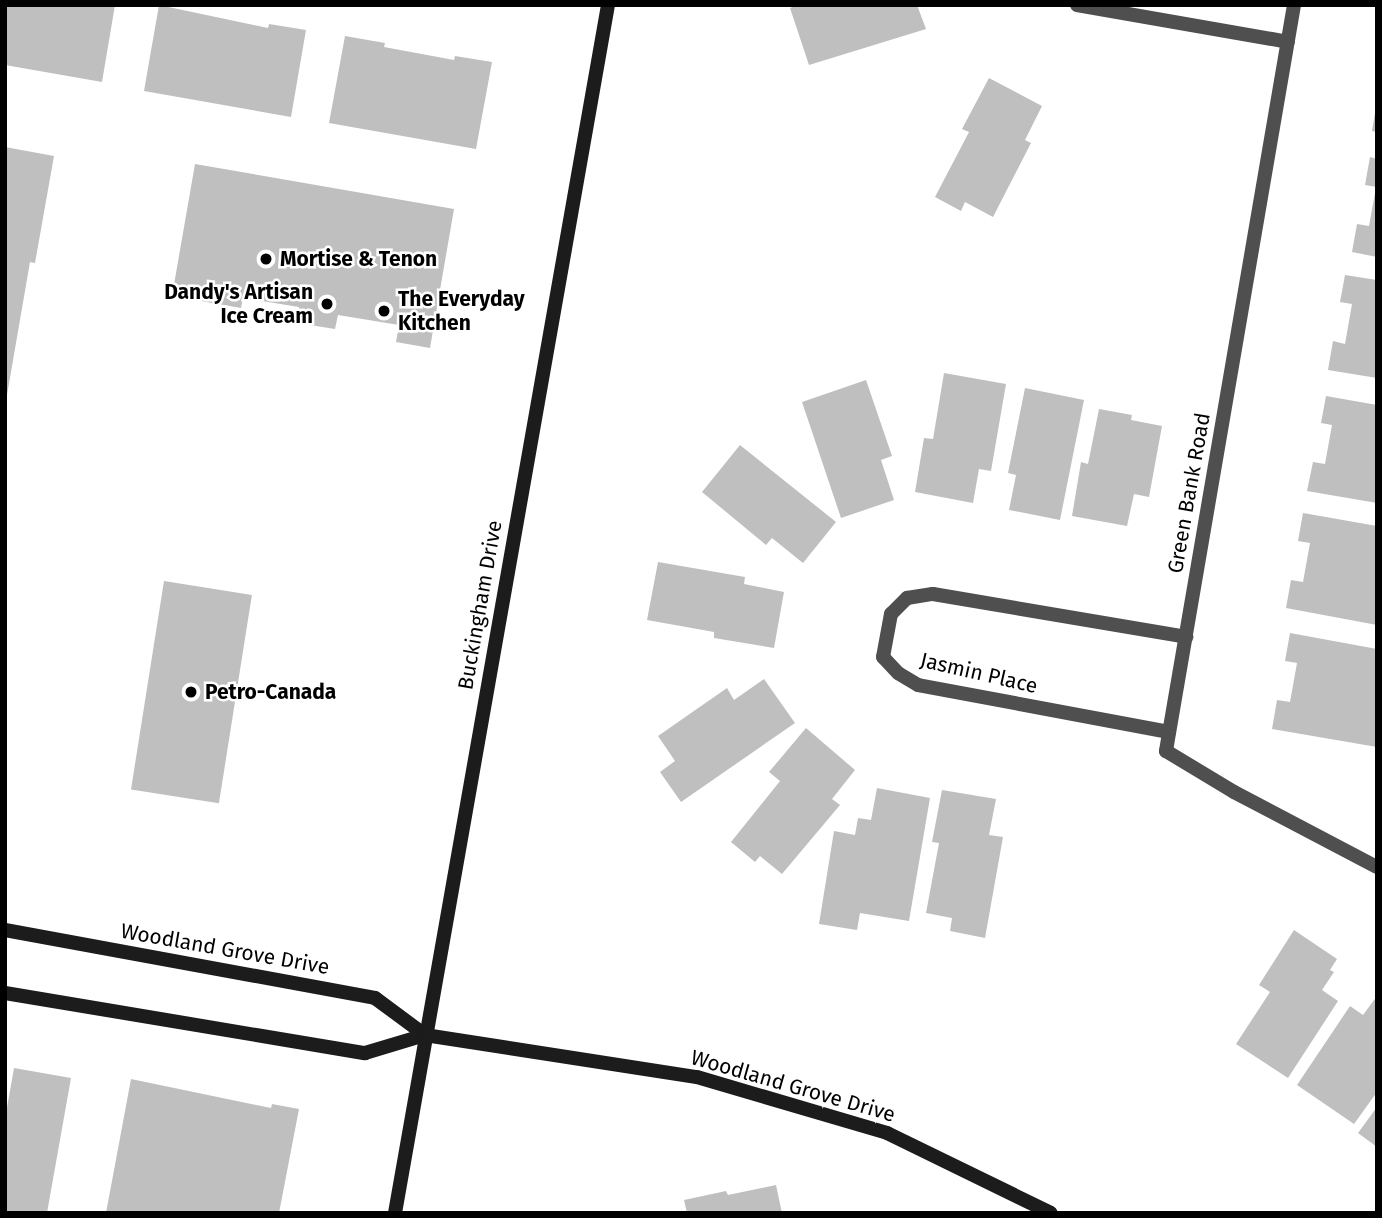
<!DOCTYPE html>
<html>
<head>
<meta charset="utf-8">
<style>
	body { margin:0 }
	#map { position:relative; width:1382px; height:1218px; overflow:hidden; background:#fff; font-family:"Fira Sans",sans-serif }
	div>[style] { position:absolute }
	.building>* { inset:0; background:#bfbfbf; transform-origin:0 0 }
	.street>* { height:14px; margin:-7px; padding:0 7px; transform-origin:7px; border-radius:7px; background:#4f4f4f }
	.secondary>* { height:14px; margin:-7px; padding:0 7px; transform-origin:7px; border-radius:7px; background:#1c1c1c }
	.dots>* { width:19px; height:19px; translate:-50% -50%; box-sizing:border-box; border:4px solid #fff; border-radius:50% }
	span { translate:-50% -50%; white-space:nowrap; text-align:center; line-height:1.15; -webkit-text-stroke:5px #fff; paint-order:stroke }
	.poi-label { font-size:21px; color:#000; font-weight:700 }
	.left { translate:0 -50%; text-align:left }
	.right { translate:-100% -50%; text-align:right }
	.street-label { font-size:21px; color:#000 }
	.frame { position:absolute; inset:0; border:7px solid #000; pointer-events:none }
</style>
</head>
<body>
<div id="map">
	<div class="building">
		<div style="clip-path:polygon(5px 5px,115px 5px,102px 82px,5px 65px)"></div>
		<div style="clip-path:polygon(159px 5px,268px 28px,269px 24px,306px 30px,291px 117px,144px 91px)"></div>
		<div style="clip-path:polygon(797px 5px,917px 5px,926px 29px,809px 65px,790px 8px)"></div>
		<div style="clip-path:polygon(345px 36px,385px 43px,384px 47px,454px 60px,455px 56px,492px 62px,476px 149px,329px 123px)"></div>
		<div style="clip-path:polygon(989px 78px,1042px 106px,1025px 140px,1031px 143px,993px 217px,965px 202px,961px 211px,935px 197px,969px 132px,962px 129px)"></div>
		<div style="clip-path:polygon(1375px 113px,1377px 113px,1377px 132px,1372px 131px)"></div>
		<div style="clip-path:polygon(5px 147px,54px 156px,35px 263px,30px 262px,7px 395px)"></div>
		<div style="clip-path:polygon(1370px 157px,1377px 159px,1377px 187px,1365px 185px)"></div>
		<div style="clip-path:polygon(195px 164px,454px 209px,430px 348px,396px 342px,399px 325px,338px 315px,335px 329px,297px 323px,299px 307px,243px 298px,241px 308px,172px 296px)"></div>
		<div style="clip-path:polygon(1375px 193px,1377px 257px,1352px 252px,1357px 224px,1369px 226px)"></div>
		<div style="clip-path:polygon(1345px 275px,1377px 280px,1377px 378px,1328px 370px,1333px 341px,1345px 344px,1352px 304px,1340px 302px)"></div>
		<div style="clip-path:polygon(944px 373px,1006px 384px,991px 471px,979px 469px,973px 503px,915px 492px,924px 438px,933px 439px)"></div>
		<div style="clip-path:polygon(866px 380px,892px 456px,881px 460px,894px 500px,841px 518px,802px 402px)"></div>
		<div style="clip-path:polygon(1025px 388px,1084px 400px,1060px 520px,1009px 510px,1016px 475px,1008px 473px)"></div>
		<div style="clip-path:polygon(1326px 396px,1377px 405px,1377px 503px,1307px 491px,1313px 462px,1325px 464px,1332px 425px,1321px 423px)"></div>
		<div style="clip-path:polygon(1099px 409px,1132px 415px,1131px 420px,1162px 426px,1149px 497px,1134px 494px,1127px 526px,1072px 516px,1081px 462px,1088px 464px)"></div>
		<div style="clip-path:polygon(740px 445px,836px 522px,803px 563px,772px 538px,766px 545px,702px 492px)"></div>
		<div style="clip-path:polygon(1303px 513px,1377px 526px,1377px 625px,1286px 608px,1291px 580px,1303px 582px,1310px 543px,1298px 541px)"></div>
		<div style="clip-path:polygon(658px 562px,745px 577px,744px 584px,784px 592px,774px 648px,714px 638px,714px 632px,647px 620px)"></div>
		<div style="left:164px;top:581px;width:89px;height:211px;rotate:9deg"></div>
		<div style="clip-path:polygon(1290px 633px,1377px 649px,1377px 747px,1272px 729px,1277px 700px,1290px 702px,1297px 663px,1285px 661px)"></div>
		<div style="clip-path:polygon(764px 679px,795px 723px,681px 802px,660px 772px,675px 761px,658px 736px,727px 688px,734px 700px)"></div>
		<div style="clip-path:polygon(806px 728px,855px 770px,832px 799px,840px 805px,782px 874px,760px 856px,755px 862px,731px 842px,780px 781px,769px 772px)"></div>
		<div style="clip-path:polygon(877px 788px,930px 798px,909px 921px,860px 913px,857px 930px,819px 924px,834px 831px,855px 835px,858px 818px,871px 820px)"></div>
		<div style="clip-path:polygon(942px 790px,996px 799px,989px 835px,1003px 837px,985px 938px,950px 931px,952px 918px,926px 913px,939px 843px,932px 842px)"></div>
		<div style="clip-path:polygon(1294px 930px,1337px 959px,1330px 970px,1334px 972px,1322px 990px,1338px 1001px,1288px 1078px,1236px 1044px,1270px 992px,1259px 985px)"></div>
		<div style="clip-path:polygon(1377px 996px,1377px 1092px,1354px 1124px,1297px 1085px,1350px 1006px,1363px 1015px)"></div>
		<div style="clip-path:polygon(14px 1068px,71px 1078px,47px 1213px,5px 1213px,5px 1119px)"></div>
		<div style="clip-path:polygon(131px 1079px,271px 1108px,272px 1104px,299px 1109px,279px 1213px,106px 1213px)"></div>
		<div style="clip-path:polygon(1377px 1107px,1377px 1147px,1358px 1133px)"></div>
		<div style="clip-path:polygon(776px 1185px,782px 1213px,687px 1213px,684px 1200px,726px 1191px,728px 1195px)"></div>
	</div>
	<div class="street">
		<div style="left:1077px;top:5px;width:214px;rotate:9.9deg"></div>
		<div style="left:1294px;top:5px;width:757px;rotate:99.74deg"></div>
		<div style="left:1166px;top:751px;width:79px;rotate:31.1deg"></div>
		<div style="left:1234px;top:792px;width:161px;rotate:27.7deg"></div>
		<div style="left:1169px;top:732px;width:255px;rotate:-169.4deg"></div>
		<div style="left:918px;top:685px;width:23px;rotate:-149deg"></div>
		<div style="left:898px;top:673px;width:22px;rotate:-133deg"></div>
		<div style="left:883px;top:657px;width:44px;rotate:-79.5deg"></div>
		<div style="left:891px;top:614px;width:23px;rotate:-45deg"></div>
		<div style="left:907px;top:598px;width:26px;rotate:-9deg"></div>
		<div style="left:933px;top:594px;width:257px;rotate:9.6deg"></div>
	</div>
	<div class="secondary">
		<div style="left:5px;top:930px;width:376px;rotate:10.4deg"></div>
		<div style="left:375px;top:998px;width:62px;rotate:36.5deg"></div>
		<div style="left:5px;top:993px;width:365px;rotate:9.5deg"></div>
		<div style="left:365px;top:1053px;width:63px;rotate:-16.7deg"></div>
		<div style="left:425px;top:1035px;width:275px;rotate:8.8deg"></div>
		<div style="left:697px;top:1077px;width:198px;rotate:16.4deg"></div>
		<div style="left:887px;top:1133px;width:182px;rotate:26deg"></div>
		<div style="left:395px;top:1213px;width:1227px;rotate:-80deg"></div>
	</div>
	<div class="dots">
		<div style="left:266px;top:259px;background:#000"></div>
		<div style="left:327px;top:304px;background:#000"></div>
		<div style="left:384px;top:311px;background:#000"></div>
		<div style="left:191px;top:692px;background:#000"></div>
	</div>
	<div class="poi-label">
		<span class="left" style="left:280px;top:259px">Mortise &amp; Tenon</span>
		<span class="right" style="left:313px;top:304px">Dandy's Artisan<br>Ice Cream</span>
		<span class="left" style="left:398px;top:311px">The Everyday<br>Kitchen</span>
		<span class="left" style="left:205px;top:692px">Petro-Canada</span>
	</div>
	<div class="street-label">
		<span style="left:1189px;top:493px;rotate:-80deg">Green Bank Road</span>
		<span style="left:480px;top:605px;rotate:-80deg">Buckingham Drive</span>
		<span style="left:979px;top:673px;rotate:13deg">Jasmin Place</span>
		<span style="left:225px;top:949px;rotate:10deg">Woodland Grove Drive</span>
		<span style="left:793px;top:1086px;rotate:16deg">Woodland Grove Drive</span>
	</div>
	<div class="frame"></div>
</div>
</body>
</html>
